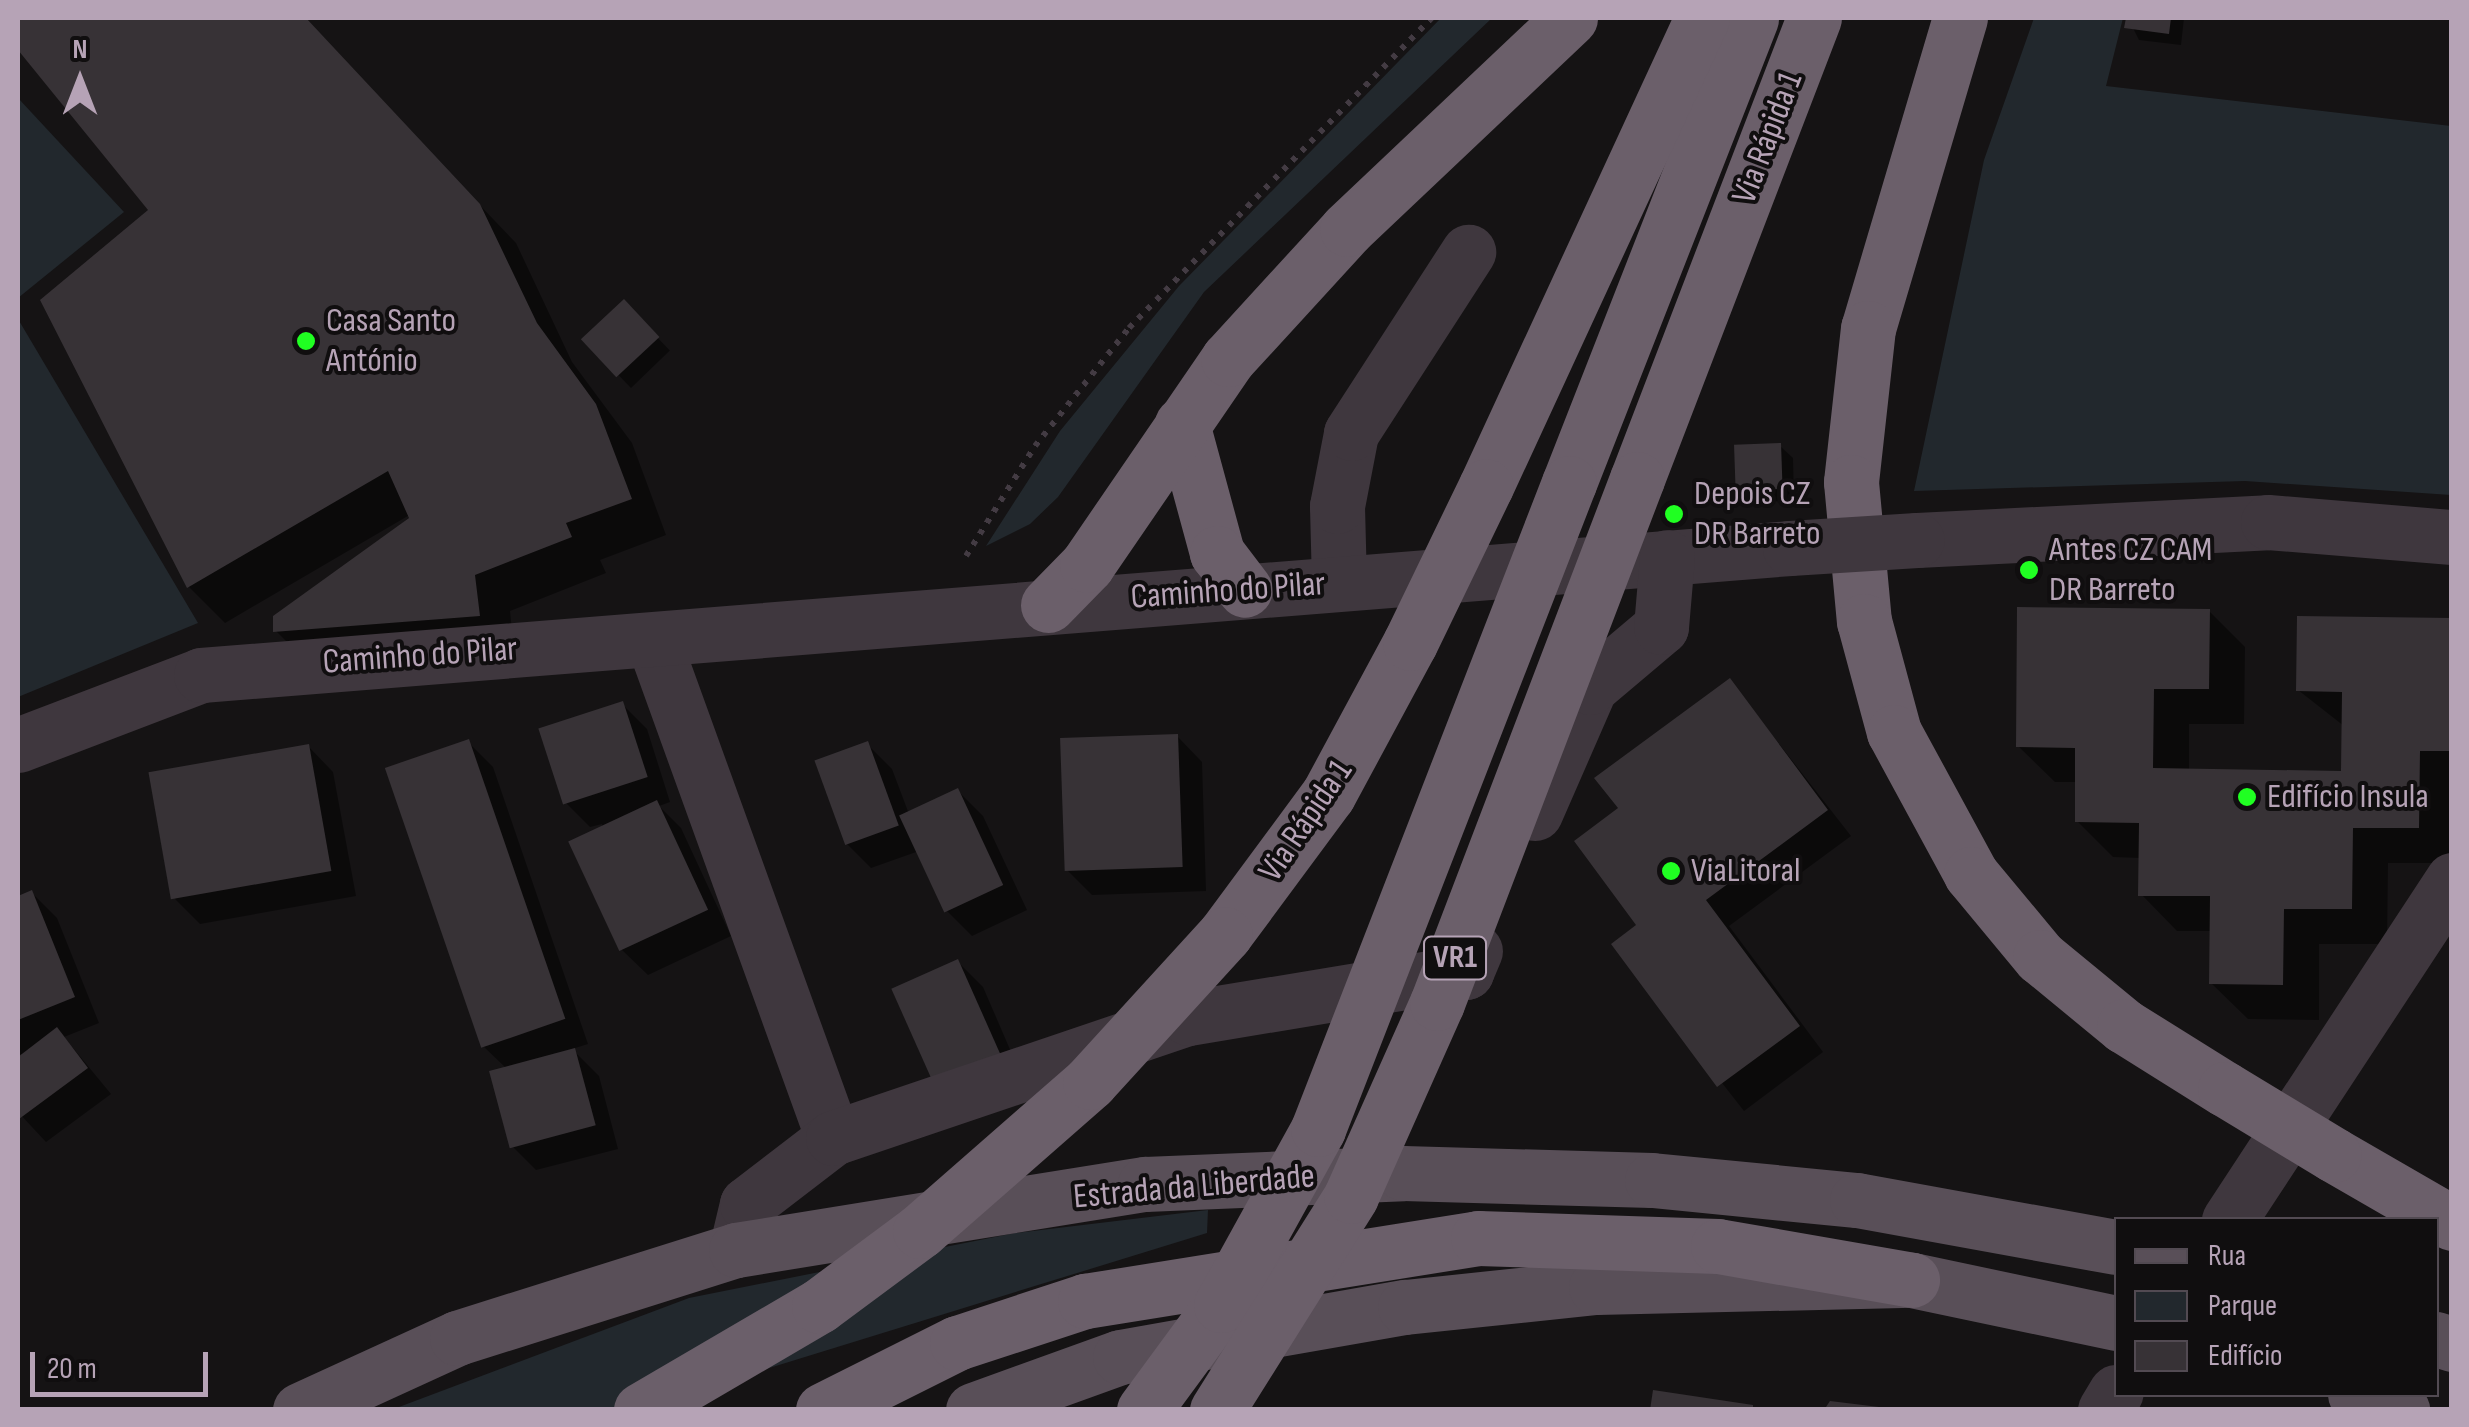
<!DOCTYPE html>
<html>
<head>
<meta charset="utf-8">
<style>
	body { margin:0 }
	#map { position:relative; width:2469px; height:1427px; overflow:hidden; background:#151314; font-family:"Sofia Sans Condensed",sans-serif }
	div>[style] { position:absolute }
	.green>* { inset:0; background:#22282d }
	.shadow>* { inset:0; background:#0007; transform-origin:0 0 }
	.building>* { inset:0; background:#373236; transform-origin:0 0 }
	.path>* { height:6px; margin-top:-3px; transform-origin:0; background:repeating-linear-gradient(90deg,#433b43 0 5px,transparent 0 13px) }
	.minor>* { height:55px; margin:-27.5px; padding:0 27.5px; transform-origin:27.5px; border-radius:27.5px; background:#3f373e }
	.major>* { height:55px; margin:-27.5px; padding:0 27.5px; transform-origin:27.5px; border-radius:27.5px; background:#594f58 }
	.highway>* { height:55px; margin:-27.5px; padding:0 27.5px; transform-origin:27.5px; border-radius:27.5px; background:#6b5f6a }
	.minor-bridge>* { height:55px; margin:-27.5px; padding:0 27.5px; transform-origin:27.5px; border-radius:27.5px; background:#3f373e }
	.highway-bridge>* { height:55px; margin:-27.5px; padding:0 27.5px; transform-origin:27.5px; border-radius:27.5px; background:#6b5f6a }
	.dots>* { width:28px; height:28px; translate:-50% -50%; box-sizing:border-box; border:5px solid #100e0f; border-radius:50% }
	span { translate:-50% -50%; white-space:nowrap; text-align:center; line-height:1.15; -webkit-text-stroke:8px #100e0f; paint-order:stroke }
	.shield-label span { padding:2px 8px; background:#100e0f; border:2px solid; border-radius:8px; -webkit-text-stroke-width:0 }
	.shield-label { font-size:32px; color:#b6a3b6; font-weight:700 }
	.street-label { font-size:35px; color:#b6a3b6 }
	.poi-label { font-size:35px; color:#b6a3b6 }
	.left { translate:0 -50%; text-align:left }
	.frame { position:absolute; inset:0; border:20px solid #b6a3b6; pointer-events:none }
	.legend { position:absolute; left:2114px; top:1217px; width:325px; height:180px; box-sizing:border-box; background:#100e0f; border:2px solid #524a52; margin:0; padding:12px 18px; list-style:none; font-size:30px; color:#b6a3b6 }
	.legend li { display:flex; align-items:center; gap:20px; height:50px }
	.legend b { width:50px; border:2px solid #524a52 }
	.north { position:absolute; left:30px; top:30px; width:100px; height:100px; -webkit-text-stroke:8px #100e0f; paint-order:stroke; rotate:0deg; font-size:28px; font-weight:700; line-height:40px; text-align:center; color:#b6a3b6 }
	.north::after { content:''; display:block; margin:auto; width:35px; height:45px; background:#b6a3b6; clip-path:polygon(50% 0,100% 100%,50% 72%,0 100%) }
	.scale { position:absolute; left:30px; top:1352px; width:178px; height:45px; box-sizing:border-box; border:5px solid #b6a3b6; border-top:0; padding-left:12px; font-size:30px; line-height:35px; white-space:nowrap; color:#b6a3b6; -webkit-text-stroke:8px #100e0f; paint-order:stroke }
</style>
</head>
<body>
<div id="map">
	<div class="green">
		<div style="clip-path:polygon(1441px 18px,1492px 18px,1204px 292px,1058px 497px,1030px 524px,986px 546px,1060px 431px,1179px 286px)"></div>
		<div style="clip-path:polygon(2034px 18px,2123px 18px,2106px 86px,2451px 126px,2451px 495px,2245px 481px,1914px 491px,1984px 160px)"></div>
		<div style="clip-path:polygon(18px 98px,124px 212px,18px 298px)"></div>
		<div style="clip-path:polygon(18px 319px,198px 623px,18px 697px)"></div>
		<div style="clip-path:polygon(1208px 1210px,1207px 1233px,636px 1409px,391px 1410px,689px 1298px,1015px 1233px)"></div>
	</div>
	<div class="shadow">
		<div style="clip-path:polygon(18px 18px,301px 18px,516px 243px,572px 362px,632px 443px,666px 535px,600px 560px,606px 573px,510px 611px,514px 651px,312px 667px,276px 631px,418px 510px,225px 623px,189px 587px,152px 211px,18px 46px)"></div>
		<div style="clip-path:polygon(2128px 18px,2184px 18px,2181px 45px,2139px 40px)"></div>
		<div style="left:624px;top:303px;width:66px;height:54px;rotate:46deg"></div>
		<div style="clip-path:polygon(1780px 446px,1793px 458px,1794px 501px,1750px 502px,1738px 489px)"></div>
		<div style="clip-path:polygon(2209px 611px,2245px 647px,2244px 724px,2189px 724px,2189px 771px,2344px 774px,2344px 726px,2298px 690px,2452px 621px,2452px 863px,2388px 863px,2387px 944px,2319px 944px,2319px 1020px,2248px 1019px,2211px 983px,2212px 931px,2177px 931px,2141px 894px,2141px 858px,2113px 857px,2077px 821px,2078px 782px,2055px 782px,2018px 746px)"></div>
		<div style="clip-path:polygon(1730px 681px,1851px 836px,1729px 926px,1823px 1052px,1744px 1111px,1614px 945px,1639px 925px,1621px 809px)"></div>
		<div style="clip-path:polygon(622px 704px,647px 729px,670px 802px,659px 806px,681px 828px,731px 936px,648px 975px,622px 950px,602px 824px,590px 827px,565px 802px)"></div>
		<div style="clip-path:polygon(1177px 736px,1202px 762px,1206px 891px,1092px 895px,1067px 870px)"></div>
		<div style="clip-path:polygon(468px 742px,493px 767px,588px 1044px,572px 1049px,599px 1076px,618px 1149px,536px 1170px,511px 1145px,506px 1068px,483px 1046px)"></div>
		<div style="clip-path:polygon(867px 744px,892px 769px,909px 814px,958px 791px,983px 816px,1027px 910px,972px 936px,947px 911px,919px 851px,871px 868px,846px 843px)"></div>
		<div style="clip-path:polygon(308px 746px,333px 772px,356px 896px,200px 924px,175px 899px)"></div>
		<div style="clip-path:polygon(32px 893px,57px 918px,99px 1023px,64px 1037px,111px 1094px,46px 1142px,18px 1112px,18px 1060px,27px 1053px,18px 1055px,18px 898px)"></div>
		<div style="clip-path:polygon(958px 962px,983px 987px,1028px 1091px,964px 1119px)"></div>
	</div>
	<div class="building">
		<div style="clip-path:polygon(18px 18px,306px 18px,480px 204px,537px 323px,596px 404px,632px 499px,566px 523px,572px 537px,475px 575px,480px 616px,273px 632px,273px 616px,409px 518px,388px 471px,187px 588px,40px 300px,148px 210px,18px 50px)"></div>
		<div style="clip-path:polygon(2126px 18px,2171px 18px,2169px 34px,2124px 28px)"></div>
		<div style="left:624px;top:299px;width:52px;height:59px;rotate:47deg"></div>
		<div style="left:1781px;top:443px;width:46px;height:47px;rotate:88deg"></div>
		<div style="clip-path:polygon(2017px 607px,2210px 609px,2209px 689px,2154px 689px,2153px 768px,2341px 771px,2342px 692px,2296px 691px,2297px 616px,2452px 618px,2452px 751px,2420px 751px,2419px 828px,2353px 828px,2352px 909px,2284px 909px,2283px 985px,2209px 984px,2210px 896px,2138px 896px,2139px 823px,2075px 822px,2075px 748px,2016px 747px)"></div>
		<div style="clip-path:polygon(1730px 678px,1828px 810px,1706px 900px,1800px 1026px,1717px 1087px,1611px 944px,1636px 925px,1574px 841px,1618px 808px,1594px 778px)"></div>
		<div style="left:623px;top:701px;width:80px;height:89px;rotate:72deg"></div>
		<div style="left:1178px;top:734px;width:133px;height:118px;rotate:88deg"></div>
		<div style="left:469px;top:739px;width:296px;height:89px;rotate:71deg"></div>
		<div style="left:868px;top:741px;width:90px;height:57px;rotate:70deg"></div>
		<div style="left:309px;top:744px;width:129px;height:163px;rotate:80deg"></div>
		<div style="left:958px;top:788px;width:107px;height:65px;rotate:65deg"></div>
		<div style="left:657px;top:800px;width:121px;height:98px;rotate:65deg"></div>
		<div style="clip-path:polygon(32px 890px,75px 997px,18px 1020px,18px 896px)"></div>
		<div style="left:958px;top:959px;width:117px;height:73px;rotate:66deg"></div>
		<div style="clip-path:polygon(57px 1027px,88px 1068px,19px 1119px,18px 1057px)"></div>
		<div style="left:575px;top:1048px;width:80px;height:89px;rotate:75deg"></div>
		<div style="clip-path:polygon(1653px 1390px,1753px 1405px,1753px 1410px,1650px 1410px)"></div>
		<div style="clip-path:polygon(1830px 1401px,1879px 1407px,1879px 1410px,1824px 1410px)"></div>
	</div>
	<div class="path">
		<div style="left:966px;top:556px;width:130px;rotate:-57.9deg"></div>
		<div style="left:1035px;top:446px;width:151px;rotate:-51.5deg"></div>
		<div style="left:1129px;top:328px;width:433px;rotate:-45.7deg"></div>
	</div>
	<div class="minor">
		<div style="left:1917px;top:540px;width:351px;rotate:-2.9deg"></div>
		<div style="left:2268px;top:522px;width:185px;rotate:4.7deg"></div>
		<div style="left:1339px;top:583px;width:77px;rotate:-91.5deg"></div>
		<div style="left:1337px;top:506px;width:74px;rotate:-79.1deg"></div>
		<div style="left:1351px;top:433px;width:216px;rotate:-57.1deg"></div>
		<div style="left:653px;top:640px;width:530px;rotate:70.13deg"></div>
		<div style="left:18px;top:745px;width:196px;rotate:-20.9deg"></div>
		<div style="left:201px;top:675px;width:1594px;rotate:-4.57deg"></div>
		<div style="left:1535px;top:813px;width:137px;rotate:-66.4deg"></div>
		<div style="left:1590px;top:687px;width:93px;rotate:-40.2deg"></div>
		<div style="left:1661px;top:627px;width:70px;rotate:-85.1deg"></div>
		<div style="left:2229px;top:1220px;width:407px;rotate:-56.7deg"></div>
		<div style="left:736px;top:1250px;width:47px;rotate:-76.6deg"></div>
		<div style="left:747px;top:1204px;width:108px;rotate:-37.5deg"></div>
		<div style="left:833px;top:1138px;width:375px;rotate:-18.7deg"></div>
		<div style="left:1188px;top:1018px;width:282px;rotate:-9.4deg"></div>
		<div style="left:1466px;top:972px;width:23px;rotate:-67deg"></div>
		<div style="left:2105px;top:1410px;width:21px;rotate:-59deg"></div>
	</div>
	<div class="major">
		<div style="left:2436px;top:1339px;width:17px;rotate:17deg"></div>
		<div style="left:2355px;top:1394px;width:50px;rotate:18.8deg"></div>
		<div style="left:300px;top:1410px;width:173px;rotate:-24.6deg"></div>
		<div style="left:457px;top:1338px;width:293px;rotate:-17.5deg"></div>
		<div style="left:736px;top:1250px;width:414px;rotate:-9.2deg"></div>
		<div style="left:1145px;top:1184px;width:258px;rotate:-2.4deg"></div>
		<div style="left:1403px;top:1173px;width:249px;rotate:1.6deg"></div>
		<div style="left:1652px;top:1180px;width:206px;rotate:5.6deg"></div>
		<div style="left:1857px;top:1200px;width:263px;rotate:10.3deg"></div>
		<div style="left:973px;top:1410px;width:156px;rotate:-19.8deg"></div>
		<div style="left:1120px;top:1357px;width:289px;rotate:-10deg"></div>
		<div style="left:1405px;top:1307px;width:192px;rotate:-6deg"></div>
		<div style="left:1596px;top:1287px;width:316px;rotate:-1.3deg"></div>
		<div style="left:1912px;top:1280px;width:208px;rotate:11.9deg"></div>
	</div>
	<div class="highway">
		<div style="left:1960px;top:18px;width:323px;rotate:106.5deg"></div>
		<div style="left:1868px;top:328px;width:155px;rotate:96.3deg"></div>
		<div style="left:1851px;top:482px;width:140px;rotate:84.7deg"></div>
		<div style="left:1864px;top:621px;width:115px;rotate:74.9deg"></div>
		<div style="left:1894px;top:732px;width:162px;rotate:61.5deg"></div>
		<div style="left:1971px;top:874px;width:108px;rotate:50.3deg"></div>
		<div style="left:2040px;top:957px;width:109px;rotate:39.4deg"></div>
		<div style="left:2124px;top:1026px;width:119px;rotate:32deg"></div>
		<div style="left:1182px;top:424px;width:134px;rotate:74.8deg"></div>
		<div style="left:1217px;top:553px;width:46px;rotate:52.9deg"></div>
		<div style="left:1637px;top:479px;width:494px;rotate:-69deg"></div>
		<div style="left:1569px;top:483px;width:499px;rotate:-68.6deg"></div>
		<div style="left:1486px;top:486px;width:515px;rotate:-65.22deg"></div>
		<div style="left:1048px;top:605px;width:56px;rotate:-45.7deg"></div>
		<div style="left:1087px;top:565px;width:250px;rotate:-55.6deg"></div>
		<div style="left:1228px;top:359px;width:176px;rotate:-47.5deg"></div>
		<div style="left:1347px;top:229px;width:307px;rotate:-43.4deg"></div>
		<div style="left:1225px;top:934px;width:173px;rotate:-53.5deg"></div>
		<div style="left:1328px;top:795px;width:173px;rotate:-61.7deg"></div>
		<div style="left:2334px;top:1155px;width:136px;rotate:30deg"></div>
		<div style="left:823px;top:1410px;width:150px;rotate:-26.6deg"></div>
		<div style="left:957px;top:1343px;width:135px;rotate:-18.2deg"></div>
		<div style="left:1085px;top:1301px;width:398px;rotate:-9.1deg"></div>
		<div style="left:1478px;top:1238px;width:240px;rotate:1.9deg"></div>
		<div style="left:1718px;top:1246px;width:197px;rotate:9.9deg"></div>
	</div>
	<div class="minor-bridge">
		<div style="left:1790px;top:548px;width:127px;rotate:-3.6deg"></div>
	</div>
	<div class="highway-bridge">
		<div style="left:1410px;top:643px;width:174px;rotate:-64.2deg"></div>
		<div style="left:2225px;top:1089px;width:127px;rotate:31.2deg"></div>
		<div style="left:641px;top:1410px;width:206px;rotate:-30.3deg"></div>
		<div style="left:819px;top:1306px;width:126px;rotate:-36.6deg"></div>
		<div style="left:920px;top:1231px;width:226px;rotate:-41.2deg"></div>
		<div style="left:1090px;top:1082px;width:200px;rotate:-47.6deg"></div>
		<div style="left:1144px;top:1410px;width:130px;rotate:-53.7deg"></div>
		<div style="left:1221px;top:1305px;width:201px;rotate:-61.1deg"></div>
		<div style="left:1318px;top:1129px;width:693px;rotate:-68.77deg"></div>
		<div style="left:1217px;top:1410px;width:252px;rotate:-57.9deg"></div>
		<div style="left:1351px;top:1196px;width:211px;rotate:-66deg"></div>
		<div style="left:1437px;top:1003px;width:561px;rotate:-69.11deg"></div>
	</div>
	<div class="dots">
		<div style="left:306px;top:341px;background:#20ff22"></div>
		<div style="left:1674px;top:514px;background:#20ff22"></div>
		<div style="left:2029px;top:570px;background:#20ff22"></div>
		<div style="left:2247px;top:797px;background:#20ff22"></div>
		<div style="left:1671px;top:871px;background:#20ff22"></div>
	</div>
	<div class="shield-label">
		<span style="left:1455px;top:958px">VR1</span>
	</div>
	<div class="street-label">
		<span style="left:1768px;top:138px;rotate:-69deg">Via Rápida 1</span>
		<span style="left:1228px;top:591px;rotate:-4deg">Caminho do Pilar</span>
		<span style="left:420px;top:656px;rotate:-4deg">Caminho do Pilar</span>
		<span style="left:1306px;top:821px;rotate:-56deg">Via Rápida 1</span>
		<span style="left:1194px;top:1187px;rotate:-5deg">Estrada da Liberdade</span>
	</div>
	<div class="poi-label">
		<span class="left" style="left:326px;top:341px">Casa Santo<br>António</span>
		<span class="left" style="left:1694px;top:514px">Depois CZ<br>DR Barreto</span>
		<span class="left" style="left:2049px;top:570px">Antes CZ CAM<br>DR Barreto</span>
		<span class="left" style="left:2267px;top:797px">Edifício Insula</span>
		<span class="left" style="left:1691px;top:871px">ViaLitoral</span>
	</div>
	<div class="frame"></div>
	<ul class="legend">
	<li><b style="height:12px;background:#594f58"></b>Rua</li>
	<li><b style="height:28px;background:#22282d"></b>Parque</li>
	<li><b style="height:28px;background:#373236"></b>Edifício</li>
	</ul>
	<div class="north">N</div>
	<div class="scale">20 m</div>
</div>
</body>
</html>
